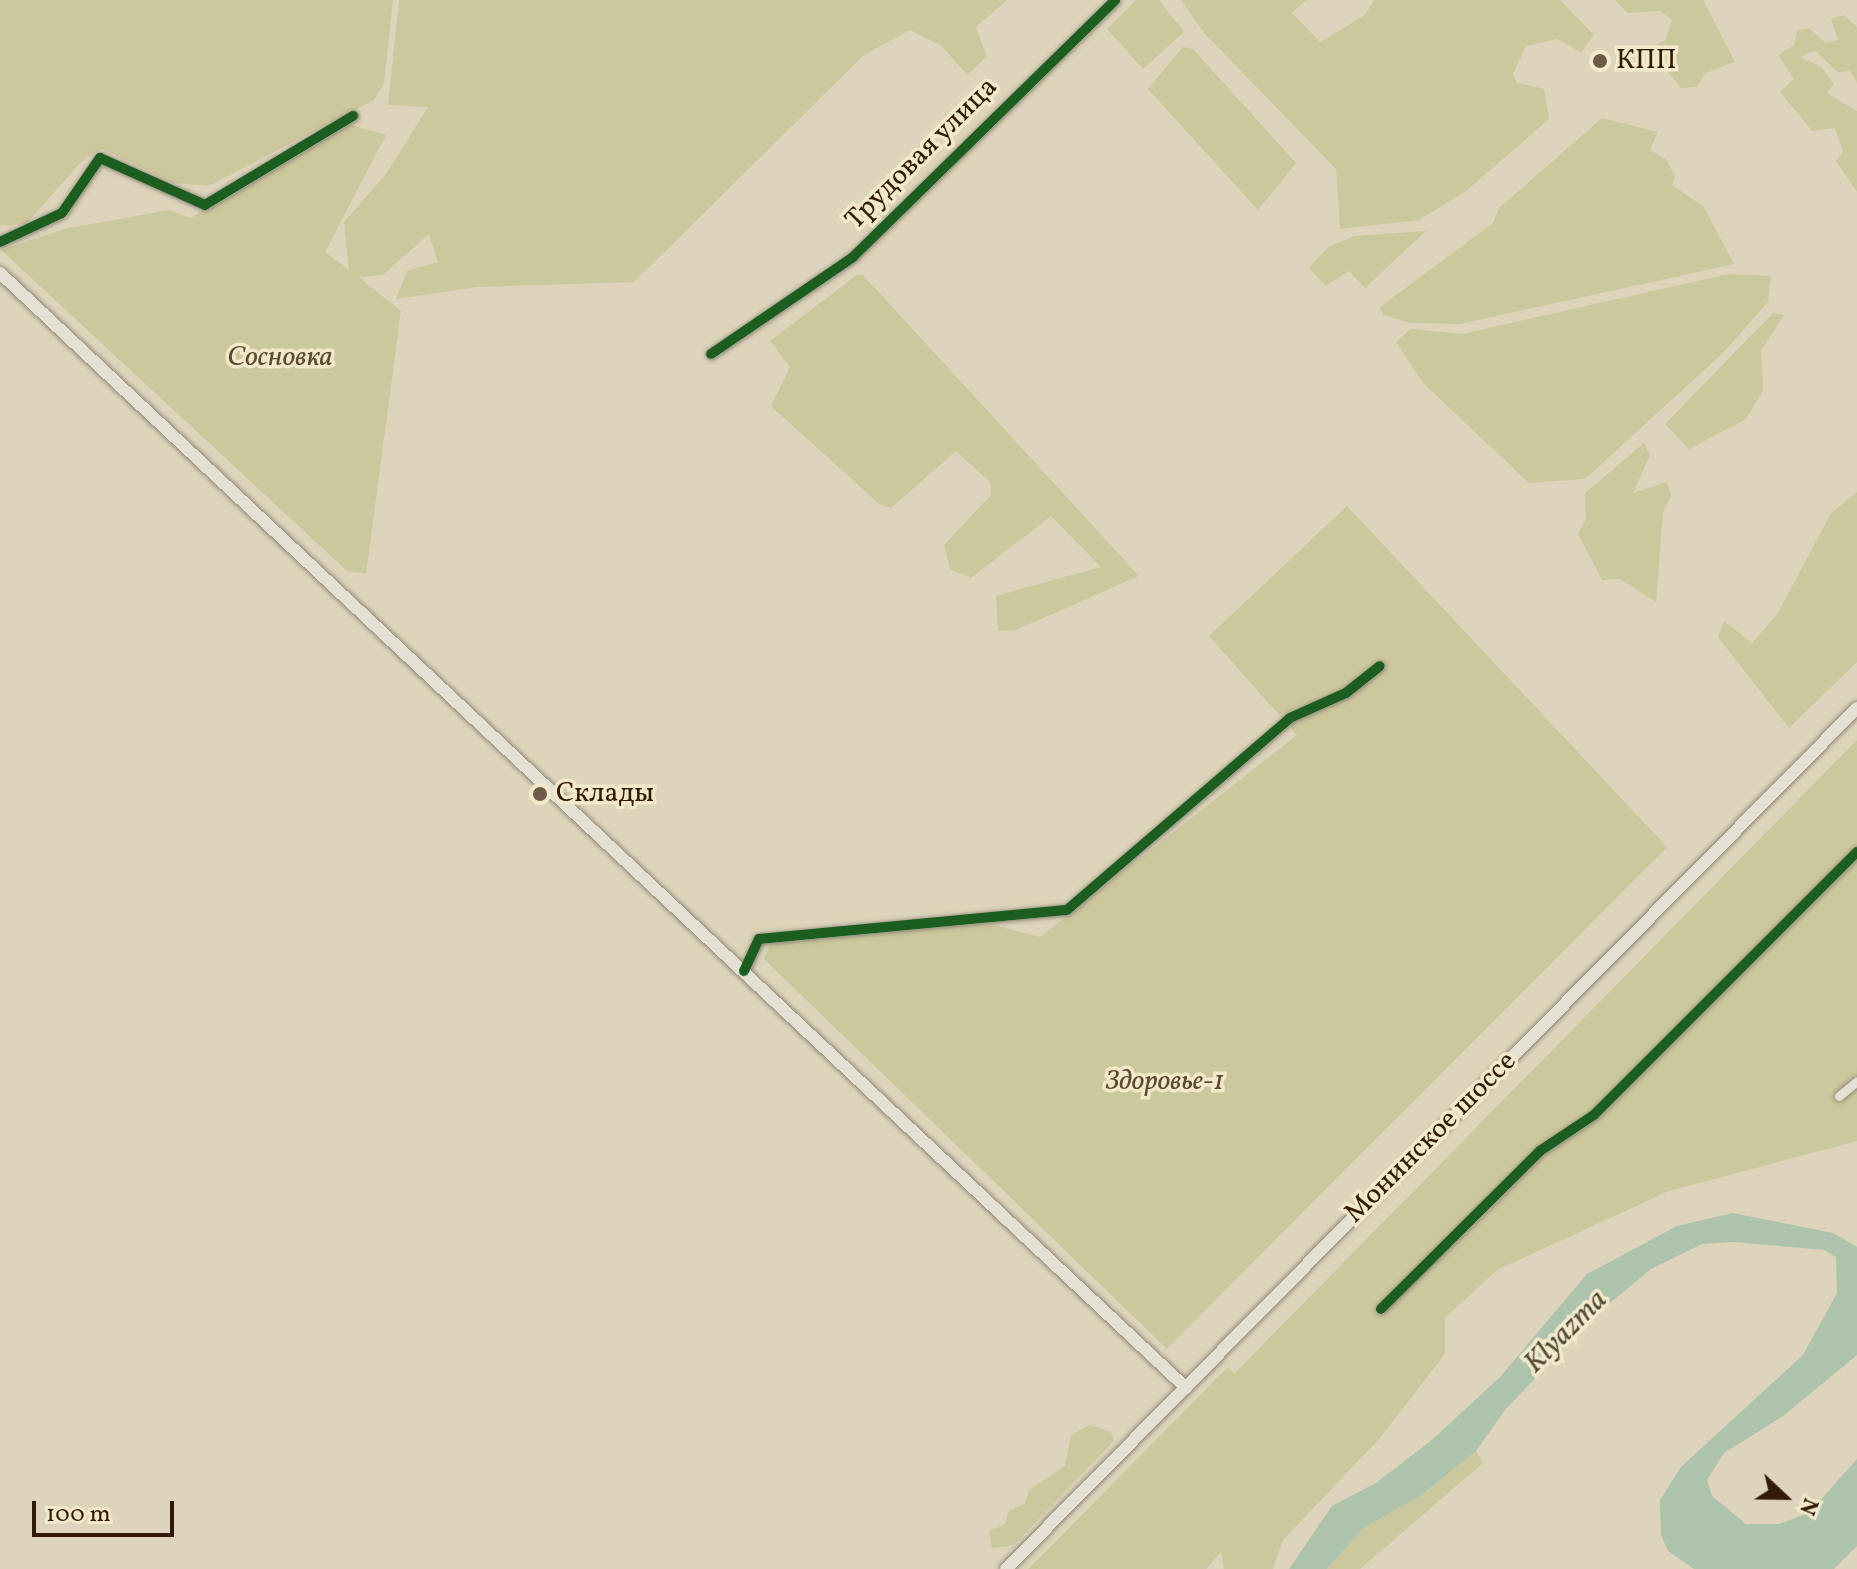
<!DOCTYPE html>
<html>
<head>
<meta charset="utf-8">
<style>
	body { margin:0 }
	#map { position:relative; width:1857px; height:1569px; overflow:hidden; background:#ddd4bb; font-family:Vollkorn,serif }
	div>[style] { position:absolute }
	.green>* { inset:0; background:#ccc89d }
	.water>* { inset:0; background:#adc3ac }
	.roads { filter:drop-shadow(0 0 2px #908877) drop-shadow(0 0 2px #908877) }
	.street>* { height:9px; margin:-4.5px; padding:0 4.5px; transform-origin:4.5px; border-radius:4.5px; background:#e4e0d3 }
	.secondary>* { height:12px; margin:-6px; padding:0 6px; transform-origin:6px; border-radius:6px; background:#e4e0d3 }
	.cycleway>* { height:10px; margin:-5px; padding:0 5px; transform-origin:5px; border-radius:5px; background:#1b5e20 }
	.dots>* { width:22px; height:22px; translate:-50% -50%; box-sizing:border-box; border:4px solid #f2e8ca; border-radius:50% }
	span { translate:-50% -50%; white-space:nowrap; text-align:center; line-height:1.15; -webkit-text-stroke:7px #f2e8ca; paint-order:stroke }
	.poi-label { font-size:28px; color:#321a08 }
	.left { translate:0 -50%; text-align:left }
	.street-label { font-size:28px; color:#321a08 }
	.park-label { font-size:28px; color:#5c4b2e; font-style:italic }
	.water-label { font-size:30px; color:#514b37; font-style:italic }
	.north { position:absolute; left:1745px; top:1457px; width:80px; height:80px; -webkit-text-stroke:6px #f2e8ca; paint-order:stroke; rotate:112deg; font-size:22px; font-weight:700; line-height:32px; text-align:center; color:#321a08 }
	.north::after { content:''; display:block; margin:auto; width:28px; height:36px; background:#321a08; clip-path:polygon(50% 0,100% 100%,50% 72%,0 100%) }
	.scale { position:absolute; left:32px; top:1501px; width:142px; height:36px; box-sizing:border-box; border:4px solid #321a08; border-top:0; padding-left:10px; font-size:24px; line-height:28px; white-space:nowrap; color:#321a08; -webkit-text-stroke:6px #f2e8ca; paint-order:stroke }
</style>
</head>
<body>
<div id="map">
	<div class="green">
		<div style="clip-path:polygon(0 0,393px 0,384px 84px,374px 100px,209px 186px,174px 183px,102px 149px,82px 161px,26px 224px,0 226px)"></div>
		<div style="clip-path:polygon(399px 0,1007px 0,976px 27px,987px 57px,967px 75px,942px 46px,910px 30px,864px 55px,634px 282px,477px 287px,396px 299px,407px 271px,438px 262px,429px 234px,383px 275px,359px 277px,401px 311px,366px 574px,347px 571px,1px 250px,64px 229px,169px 210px,191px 218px,345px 123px,386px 135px,325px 252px,349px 270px,344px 222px,386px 174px,428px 107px,388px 105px)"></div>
		<div style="clip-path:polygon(1136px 0,1159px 0,1184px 32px,1143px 69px,1107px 29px)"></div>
		<div style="clip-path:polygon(1181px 0,1306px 0,1292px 13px,1320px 42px,1365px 15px,1374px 0,1560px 0,1594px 35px,1581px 52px,1557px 39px,1526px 46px,1513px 74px,1517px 83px,1544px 89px,1549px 119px,1465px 192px,1419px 220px,1340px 229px,1336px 169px,1205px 34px)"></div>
		<div style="clip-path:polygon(1615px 0,1703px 0,1735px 62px,1705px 73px,1697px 87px,1681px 88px,1648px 47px,1665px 41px,1672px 20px,1661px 11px,1628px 13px)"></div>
		<div style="clip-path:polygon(1844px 15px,1857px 27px,1857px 83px,1850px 71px,1838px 72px,1815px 51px,1800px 57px,1821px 67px,1834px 84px,1827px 93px,1857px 111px,1857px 192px,1836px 161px,1843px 152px,1835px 128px,1812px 131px,1780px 92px,1794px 79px,1778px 55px,1794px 45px,1797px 31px,1808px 28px,1826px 43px,1838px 40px,1831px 19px)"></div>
		<div style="clip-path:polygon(1183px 47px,1193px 49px,1296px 163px,1258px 210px,1148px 89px)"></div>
		<div style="clip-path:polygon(1602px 118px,1658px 132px,1650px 150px,1666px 159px,1675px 176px,1672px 185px,1704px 207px,1734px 264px,1460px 324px,1410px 323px,1383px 315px,1380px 307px,1493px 223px,1499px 208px)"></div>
		<div style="clip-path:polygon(1426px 231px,1365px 288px,1349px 271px,1326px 286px,1309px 268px,1328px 247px,1355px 236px)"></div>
		<div style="clip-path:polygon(1729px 274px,1771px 276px,1768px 302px,1723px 353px,1585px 479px,1529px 483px,1423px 383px,1396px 342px,1411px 329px,1462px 334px)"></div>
		<div style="clip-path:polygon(857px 275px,863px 275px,1139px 576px,1016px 630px,998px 631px,996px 596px,1101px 567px,1051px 516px,971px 578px,950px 569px,944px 545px,991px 495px,990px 482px,956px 451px,891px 508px,879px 504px,771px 406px,790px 367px,770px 341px)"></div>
		<div style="clip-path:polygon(1773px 313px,1784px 315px,1761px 351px,1763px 391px,1746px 419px,1689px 449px,1665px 424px)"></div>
		<div style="clip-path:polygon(1644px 443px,1650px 455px,1633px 493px,1667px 482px,1671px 496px,1663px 512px,1656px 602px,1620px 579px,1602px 580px,1578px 534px,1586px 519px,1585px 493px)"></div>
		<div style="clip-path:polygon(1857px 492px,1857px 662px,1789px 728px,1718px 637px,1724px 621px,1752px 643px,1778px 613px,1831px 513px)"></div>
		<div style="clip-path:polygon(1347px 506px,1667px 847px,1167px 1349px,764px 959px,771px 943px,986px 923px,1040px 937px,1297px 735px,1209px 636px)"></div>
		<div style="clip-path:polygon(1857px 740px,1857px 1141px,1669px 1191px,1497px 1270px,1445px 1318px,1445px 1354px,1380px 1438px,1283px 1540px,1273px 1569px,1224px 1569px,1221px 1552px,1206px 1569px,1028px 1569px,1228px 1367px,1234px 1374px)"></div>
		<div style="clip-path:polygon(1090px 1425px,1111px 1432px,1114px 1441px,1014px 1545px,992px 1548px,989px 1531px,1005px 1524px,1009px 1510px,1025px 1504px,1029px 1490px,1065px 1466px,1071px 1435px)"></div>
		<div style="clip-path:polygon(1476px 1451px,1483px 1463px,1360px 1569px,1327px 1569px,1363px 1528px,1419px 1497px)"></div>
	</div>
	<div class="water">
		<div style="clip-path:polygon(1733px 1213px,1833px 1233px,1857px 1247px,1857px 1355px,1783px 1416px,1724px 1453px,1707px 1480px,1712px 1496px,1746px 1524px,1779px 1524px,1809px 1513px,1857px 1459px,1857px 1546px,1834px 1569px,1694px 1569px,1668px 1551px,1661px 1535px,1660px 1500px,1681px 1467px,1803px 1355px,1837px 1293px,1836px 1257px,1824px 1250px,1734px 1242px,1702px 1244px,1651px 1269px,1592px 1318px,1505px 1410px,1476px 1451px,1419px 1497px,1363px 1528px,1327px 1569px,1289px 1569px,1332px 1506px,1376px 1483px,1433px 1439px,1500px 1377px,1587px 1274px,1677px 1226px)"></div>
	</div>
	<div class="roads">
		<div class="street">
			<div style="left:0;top:242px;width:68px;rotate:-25.1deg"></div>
			<div style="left:62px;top:213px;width:67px;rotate:-55.4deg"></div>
			<div style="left:100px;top:158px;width:115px;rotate:24.1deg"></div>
			<div style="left:205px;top:205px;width:173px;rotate:-31deg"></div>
			<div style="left:711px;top:354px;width:172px;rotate:-34.3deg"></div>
			<div style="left:853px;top:257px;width:367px;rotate:-44.4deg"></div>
			<div style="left:744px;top:971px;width:35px;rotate:-65deg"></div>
			<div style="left:759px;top:939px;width:309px;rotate:-5.4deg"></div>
			<div style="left:1067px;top:910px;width:294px;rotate:-40.7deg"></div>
			<div style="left:1290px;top:718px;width:61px;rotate:-24.1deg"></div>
			<div style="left:1346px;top:693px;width:43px;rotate:-38.5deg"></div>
			<div style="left:1839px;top:1096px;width:23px;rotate:-40deg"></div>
			<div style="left:1381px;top:1309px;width:224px;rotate:-44.8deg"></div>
			<div style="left:1540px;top:1151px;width:65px;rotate:-33.7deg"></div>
			<div style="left:1594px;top:1115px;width:372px;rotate:-45deg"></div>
		</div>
		<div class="secondary">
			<div style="left:0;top:273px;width:1628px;rotate:43.23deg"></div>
			<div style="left:1006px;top:1569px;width:1211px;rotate:-45.33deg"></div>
		</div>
	</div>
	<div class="cycleway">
		<div style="left:0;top:242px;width:68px;rotate:-25.1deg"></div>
		<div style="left:62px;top:213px;width:67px;rotate:-55.4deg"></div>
		<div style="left:100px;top:158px;width:115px;rotate:24.1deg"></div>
		<div style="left:205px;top:205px;width:173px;rotate:-31deg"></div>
		<div style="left:711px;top:354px;width:172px;rotate:-34.3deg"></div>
		<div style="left:853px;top:257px;width:367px;rotate:-44.4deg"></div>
		<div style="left:744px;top:971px;width:35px;rotate:-65deg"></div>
		<div style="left:759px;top:939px;width:309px;rotate:-5.4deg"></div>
		<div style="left:1067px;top:910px;width:294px;rotate:-40.7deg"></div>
		<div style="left:1290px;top:718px;width:61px;rotate:-24.1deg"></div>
		<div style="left:1346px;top:693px;width:43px;rotate:-38.5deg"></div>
		<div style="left:1381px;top:1309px;width:224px;rotate:-44.8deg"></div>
		<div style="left:1540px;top:1151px;width:65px;rotate:-33.7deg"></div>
		<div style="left:1594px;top:1115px;width:372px;rotate:-45deg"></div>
	</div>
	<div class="dots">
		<div style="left:1600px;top:61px;background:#6e5b47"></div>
		<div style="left:540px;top:794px;background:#6e5b47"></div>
	</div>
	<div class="poi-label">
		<span class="left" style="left:1616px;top:61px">КПП</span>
		<span class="left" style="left:556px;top:794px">Склады</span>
	</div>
	<div class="street-label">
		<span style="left:922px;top:154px;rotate:-45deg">Трудовая улица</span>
		<span style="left:1431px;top:1138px;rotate:-45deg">Монинское шоссе</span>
	</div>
	<div class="park-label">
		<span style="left:280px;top:358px">Сосновка</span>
		<span style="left:1165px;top:1082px">Здоровье-1</span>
	</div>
	<div class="water-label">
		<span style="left:1566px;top:1332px;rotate:-45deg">Klyazma</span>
	</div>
	<div class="north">N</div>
	<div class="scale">100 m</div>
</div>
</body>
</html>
